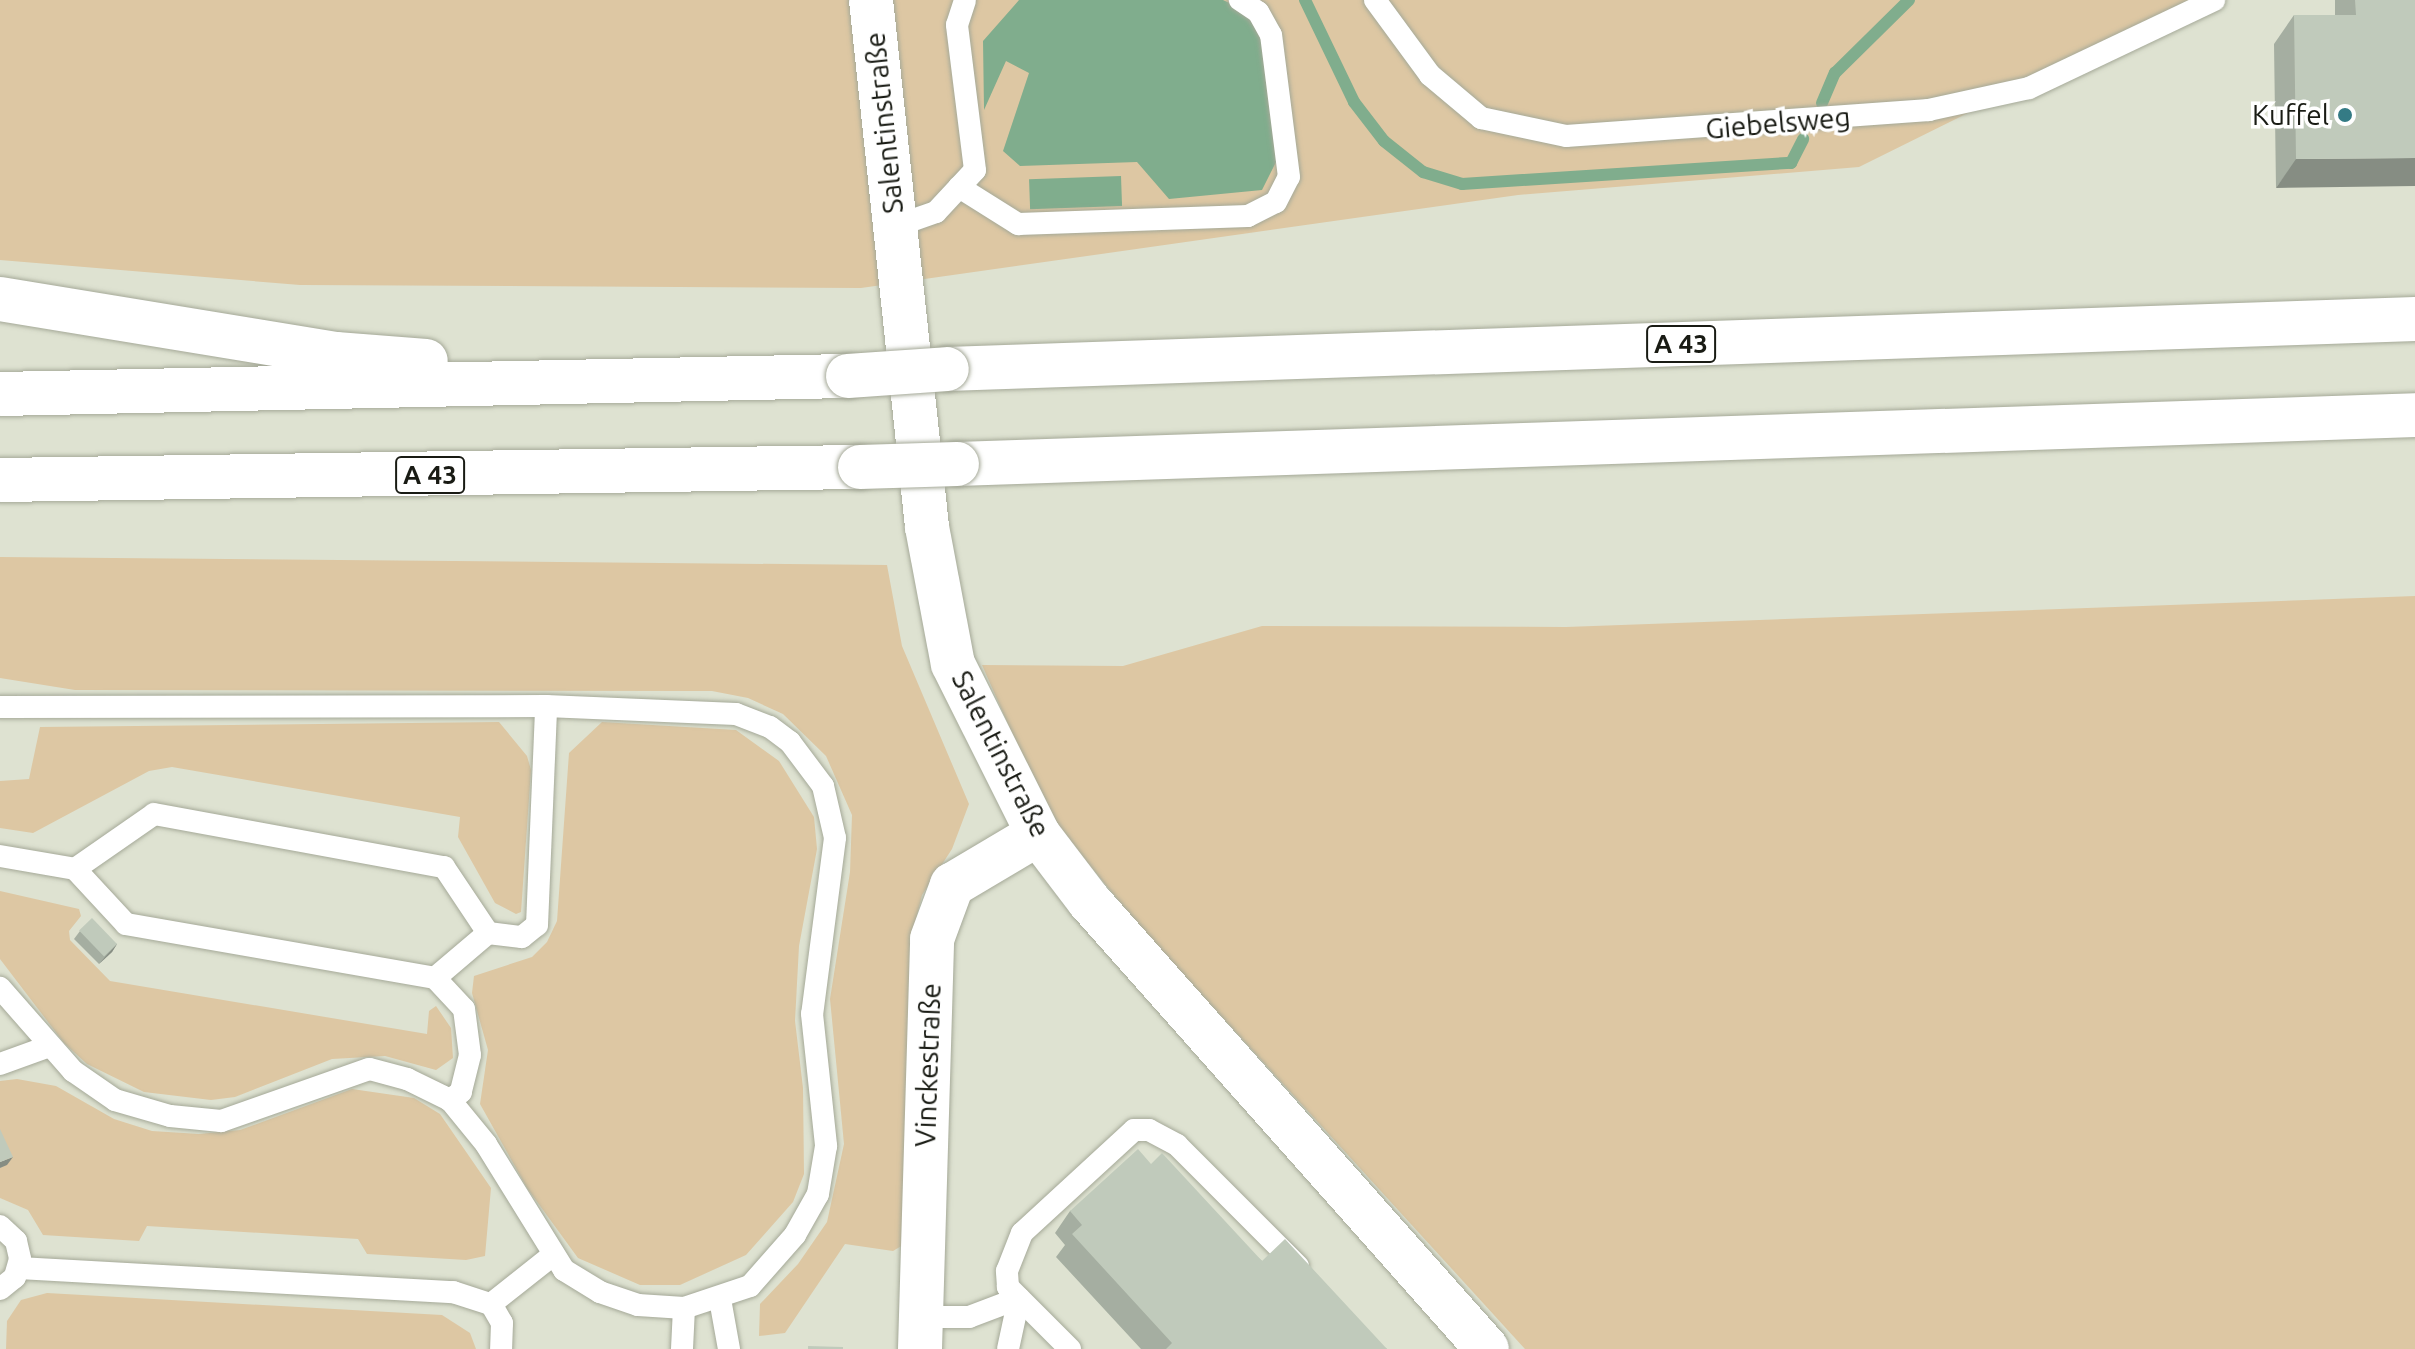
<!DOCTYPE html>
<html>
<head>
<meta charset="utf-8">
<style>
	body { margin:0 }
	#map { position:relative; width:2415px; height:1349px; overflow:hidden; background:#dee2d1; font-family:Ubuntu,sans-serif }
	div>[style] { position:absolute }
	.green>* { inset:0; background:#ddc7a3 }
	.water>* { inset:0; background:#80ad8d; transform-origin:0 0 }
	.stream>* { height:12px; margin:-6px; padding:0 6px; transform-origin:6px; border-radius:6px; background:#80ad8d }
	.roads { filter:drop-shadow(0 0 2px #a5a998) drop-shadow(0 0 2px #a5a998) }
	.service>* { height:22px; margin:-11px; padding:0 11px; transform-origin:11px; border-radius:11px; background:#fff }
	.minor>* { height:44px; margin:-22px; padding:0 22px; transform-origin:22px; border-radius:22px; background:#fff }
	.tertiary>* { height:44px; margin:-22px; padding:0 22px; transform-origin:22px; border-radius:22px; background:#fff }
	.motorway>* { height:44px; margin:-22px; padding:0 22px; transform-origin:22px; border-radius:22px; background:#fff }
	.bridges { filter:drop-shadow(0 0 2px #a5a998) drop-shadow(0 0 2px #a5a998) }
	.motorway-bridge>* { height:44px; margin:-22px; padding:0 22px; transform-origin:22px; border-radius:22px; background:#fff }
	.wall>* { inset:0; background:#a5aea1 }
	.shaded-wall>* { inset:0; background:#868d83 }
	.building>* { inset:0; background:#c0cabb; transform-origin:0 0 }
	.dots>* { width:22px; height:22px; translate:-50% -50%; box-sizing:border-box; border:4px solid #fff; border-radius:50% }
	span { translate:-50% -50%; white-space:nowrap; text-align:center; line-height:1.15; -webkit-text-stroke:7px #fff; paint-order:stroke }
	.shield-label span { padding:2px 6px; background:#fff; border:2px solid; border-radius:6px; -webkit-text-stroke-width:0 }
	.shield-label { font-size:26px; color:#191b14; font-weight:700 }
	.poi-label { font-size:28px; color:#191b14 }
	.right { translate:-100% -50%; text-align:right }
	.street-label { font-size:28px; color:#191b14 }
</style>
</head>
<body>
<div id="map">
	<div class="green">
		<div style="clip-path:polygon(0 0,2196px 0,1859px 167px,1518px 195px,861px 288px,300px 285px,0 260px)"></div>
		<div style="clip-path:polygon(0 557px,887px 565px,902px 646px,969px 804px,952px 849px,922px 895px,912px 936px,903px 1245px,893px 1251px,845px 1244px,785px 1333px,759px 1336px,760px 1304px,798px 1264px,827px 1222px,844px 1144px,830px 999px,850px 872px,852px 815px,826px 756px,783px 714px,748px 698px,712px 691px,75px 690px,0 678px)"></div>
		<div style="clip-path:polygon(2415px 596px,2415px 1349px,1525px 1349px,1148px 936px,1077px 850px,1044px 806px,982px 665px,1123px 666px,1262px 626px,1566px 627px)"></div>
		<div style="clip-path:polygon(499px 722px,527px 756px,531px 770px,521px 912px,516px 914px,495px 903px,458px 837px,460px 817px,172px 767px,149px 771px,33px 833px,0 828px,0 781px,29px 779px,40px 727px)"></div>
		<div style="clip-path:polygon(602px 722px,736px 730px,779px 761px,814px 817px,817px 849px,799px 946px,795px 1021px,803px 1088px,804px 1174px,793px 1202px,746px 1255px,680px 1285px,640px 1285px,578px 1258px,527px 1188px,480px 1104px,488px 1050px,472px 993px,474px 976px,532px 957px,547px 942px,557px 921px,569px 753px)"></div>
		<div style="clip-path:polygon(0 891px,79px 909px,81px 916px,69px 931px,70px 940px,110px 981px,427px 1034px,429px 1011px,436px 1006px,451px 1028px,453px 1058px,436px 1070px,385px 1056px,332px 1059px,235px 1097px,211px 1100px,144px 1092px,87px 1064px,64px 1043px,0 959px)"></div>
		<div style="clip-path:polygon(17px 1079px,56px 1086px,114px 1119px,152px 1131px,199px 1134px,240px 1130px,352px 1089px,414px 1098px,440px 1114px,491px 1188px,485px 1256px,466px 1260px,367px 1254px,358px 1239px,147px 1226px,139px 1241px,43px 1235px,28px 1210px,0 1198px,0 1168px,7px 1164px,0 1149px,0 1081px)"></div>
		<div style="clip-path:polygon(47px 1293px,442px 1315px,470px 1333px,476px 1349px,6px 1349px,7px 1321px,21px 1300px)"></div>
	</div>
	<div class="water">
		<div style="clip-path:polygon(1019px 0,1223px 0,1240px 8px,1264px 34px,1276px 162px,1262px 190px,1169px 199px,1137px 162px,1020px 166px,1003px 151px,1029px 73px,1006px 61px,984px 110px,983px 41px)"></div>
		<div style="left:1121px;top:176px;width:30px;height:92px;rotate:88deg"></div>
	</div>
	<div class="stream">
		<div style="left:1305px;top:0;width:113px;rotate:64.3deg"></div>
		<div style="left:1354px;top:102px;width:49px;rotate:52.4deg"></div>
		<div style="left:1384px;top:141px;width:50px;rotate:38.5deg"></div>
		<div style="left:1423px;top:172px;width:41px;rotate:17.1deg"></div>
		<div style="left:1462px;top:184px;width:330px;rotate:-3.7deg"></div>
		<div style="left:1791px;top:163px;width:27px;rotate:-63deg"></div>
		<div style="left:1822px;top:103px;width:33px;rotate:-67deg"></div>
		<div style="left:1835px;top:73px;width:104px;rotate:-44.6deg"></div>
	</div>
	<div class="roads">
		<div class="service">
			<div style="left:1375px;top:0;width:93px;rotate:53.7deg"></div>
			<div style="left:1430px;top:75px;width:67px;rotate:40.1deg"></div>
			<div style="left:1481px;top:118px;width:87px;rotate:12deg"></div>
			<div style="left:1566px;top:136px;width:364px;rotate:-4.1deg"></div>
			<div style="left:1929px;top:110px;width:102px;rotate:-12.4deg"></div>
			<div style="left:2029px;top:88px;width:205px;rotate:-25.4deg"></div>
			<div style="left:959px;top:187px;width:70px;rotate:32.1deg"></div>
			<div style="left:1018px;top:224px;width:230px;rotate:-2deg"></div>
			<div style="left:1248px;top:216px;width:31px;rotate:-27deg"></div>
			<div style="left:1276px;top:202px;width:28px;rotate:-63deg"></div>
			<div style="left:1289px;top:177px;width:143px;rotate:-97.2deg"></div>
			<div style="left:1271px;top:35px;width:26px;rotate:-119deg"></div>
			<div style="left:1258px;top:12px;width:22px;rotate:-146deg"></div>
			<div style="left:896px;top:226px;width:42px;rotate:-19.3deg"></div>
			<div style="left:936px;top:212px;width:57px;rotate:-47.1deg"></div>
			<div style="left:975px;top:170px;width:146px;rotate:-97.1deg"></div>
			<div style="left:957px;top:25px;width:26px;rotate:-72deg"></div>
			<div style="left:0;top:707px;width:546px;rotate:-0.1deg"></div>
			<div style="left:546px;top:706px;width:190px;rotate:2.4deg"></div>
			<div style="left:736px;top:714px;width:36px;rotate:21deg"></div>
			<div style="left:770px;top:727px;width:25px;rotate:37deg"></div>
			<div style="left:790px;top:742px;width:55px;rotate:53.1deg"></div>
			<div style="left:823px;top:786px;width:53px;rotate:77deg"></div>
			<div style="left:835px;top:838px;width:177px;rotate:97.4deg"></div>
			<div style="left:812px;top:1014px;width:133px;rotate:83.9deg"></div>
			<div style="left:826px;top:1146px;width:49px;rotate:99.5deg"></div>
			<div style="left:818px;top:1194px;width:47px;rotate:119.3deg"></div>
			<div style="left:795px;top:1235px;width:68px;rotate:131.4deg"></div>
			<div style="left:750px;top:1286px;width:70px;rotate:161.6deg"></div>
			<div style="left:684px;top:1308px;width:46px;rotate:-176.3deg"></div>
			<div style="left:638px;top:1305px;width:40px;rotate:-161.1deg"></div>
			<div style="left:600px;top:1292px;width:42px;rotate:-148.6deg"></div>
			<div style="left:564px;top:1270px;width:148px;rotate:-121.8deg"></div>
			<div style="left:486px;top:1144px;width:57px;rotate:-129.3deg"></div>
			<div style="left:450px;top:1100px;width:48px;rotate:-154deg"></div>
			<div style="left:407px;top:1079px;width:39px;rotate:-165deg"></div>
			<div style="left:369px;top:1069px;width:157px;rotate:160.6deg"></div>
			<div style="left:221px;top:1121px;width:51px;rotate:-174.4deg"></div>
			<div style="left:170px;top:1116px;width:57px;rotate:-163.8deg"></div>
			<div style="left:115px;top:1100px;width:51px;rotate:-145.4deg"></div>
			<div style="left:73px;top:1071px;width:111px;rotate:-131.3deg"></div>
			<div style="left:0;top:856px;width:76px;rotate:9.8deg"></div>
			<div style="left:75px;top:869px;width:75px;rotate:47.2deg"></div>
			<div style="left:126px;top:924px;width:314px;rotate:9.9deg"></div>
			<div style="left:435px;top:978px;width:42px;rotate:46.9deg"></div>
			<div style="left:464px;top:1009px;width:46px;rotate:82.6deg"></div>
			<div style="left:470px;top:1055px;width:38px;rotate:104deg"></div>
			<div style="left:461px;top:1092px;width:14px;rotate:144deg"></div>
			<div style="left:75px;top:869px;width:96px;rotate:-34.8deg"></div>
			<div style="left:154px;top:814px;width:295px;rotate:10.4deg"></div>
			<div style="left:444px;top:867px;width:79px;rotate:56.3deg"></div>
			<div style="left:488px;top:933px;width:34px;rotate:7deg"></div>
			<div style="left:522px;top:937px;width:19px;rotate:-39deg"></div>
			<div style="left:537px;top:925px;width:219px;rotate:-87.6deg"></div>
			<div style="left:435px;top:978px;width:70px;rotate:-40.3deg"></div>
			<div style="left:0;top:1064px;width:50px;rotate:-19.9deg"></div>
			<div style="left:0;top:1226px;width:22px;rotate:43deg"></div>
			<div style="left:16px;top:1241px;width:18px;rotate:77deg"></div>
			<div style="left:20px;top:1259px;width:19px;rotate:106deg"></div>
			<div style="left:15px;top:1277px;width:19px;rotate:141deg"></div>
			<div style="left:19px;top:1268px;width:435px;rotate:3.2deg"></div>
			<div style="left:453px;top:1292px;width:40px;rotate:18deg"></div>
			<div style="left:491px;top:1304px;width:22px;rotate:60deg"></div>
			<div style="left:502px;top:1323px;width:26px;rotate:92deg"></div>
			<div style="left:720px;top:1299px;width:51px;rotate:79.8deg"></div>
			<div style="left:491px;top:1304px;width:80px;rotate:-38.4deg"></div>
			<div style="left:921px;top:1317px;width:48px"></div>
			<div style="left:969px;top:1317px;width:53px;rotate:-20.8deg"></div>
			<div style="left:682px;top:1349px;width:41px;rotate:-87.2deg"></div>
			<div style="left:1008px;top:1349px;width:52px;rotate:-77.8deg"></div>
			<div style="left:1070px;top:1349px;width:88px;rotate:-135deg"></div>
			<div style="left:1008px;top:1287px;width:16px;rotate:-94deg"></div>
			<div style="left:1007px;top:1271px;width:41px;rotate:-68.5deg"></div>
			<div style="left:1022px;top:1233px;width:152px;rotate:-42.6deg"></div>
			<div style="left:1134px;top:1130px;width:15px"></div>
			<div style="left:1149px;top:1130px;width:32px;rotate:28deg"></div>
			<div style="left:1177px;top:1145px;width:171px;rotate:45deg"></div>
		</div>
		<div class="minor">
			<div style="left:920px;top:1349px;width:410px;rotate:-88.3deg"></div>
			<div style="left:932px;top:939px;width:58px;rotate:-69.7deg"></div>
			<div style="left:952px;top:885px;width:100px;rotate:-30.7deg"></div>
		</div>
		<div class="tertiary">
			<div style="left:871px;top:0;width:530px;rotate:83.93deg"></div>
			<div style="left:927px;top:527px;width:139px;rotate:79.3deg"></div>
			<div style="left:953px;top:664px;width:190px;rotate:63.4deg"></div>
			<div style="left:1038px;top:834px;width:84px;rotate:52.7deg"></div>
			<div style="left:1089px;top:901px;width:599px;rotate:48.38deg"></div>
		</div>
		<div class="motorway">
			<div style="left:0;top:299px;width:340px;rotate:9.3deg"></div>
			<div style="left:336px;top:354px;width:90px;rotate:4.4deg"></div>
			<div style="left:947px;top:369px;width:1469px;rotate:-1.95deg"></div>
			<div style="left:0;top:394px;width:848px;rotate:-1.22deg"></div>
			<div style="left:957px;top:464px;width:1459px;rotate:-1.92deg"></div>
			<div style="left:0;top:480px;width:860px;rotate:-0.87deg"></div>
		</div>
	</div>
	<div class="bridges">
		<div class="motorway-bridge">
			<div style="left:848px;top:376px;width:99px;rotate:-4deg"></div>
			<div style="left:860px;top:467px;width:97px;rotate:-1.8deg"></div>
		</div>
	</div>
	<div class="wall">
		<div style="clip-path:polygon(2335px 0,2415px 0,2276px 188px,2274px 44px,2294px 15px,2335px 15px)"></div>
		<div style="clip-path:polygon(80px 931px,117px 944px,112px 952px,99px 964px,74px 939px)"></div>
		<div style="clip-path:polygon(1151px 1164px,1262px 1261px,1387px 1349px,1141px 1349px,1056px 1257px,1065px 1245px,1055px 1233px,1070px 1211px)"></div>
	</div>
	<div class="shaded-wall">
		<div style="clip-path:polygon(2415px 158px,2415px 186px,2276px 188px,2296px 159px)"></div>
		<div style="clip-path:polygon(117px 944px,112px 952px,99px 964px,105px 957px)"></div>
		<div style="clip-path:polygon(13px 1157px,7px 1165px,0 1168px,0 1162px)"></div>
	</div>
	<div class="building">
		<div style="clip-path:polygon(2355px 0,2415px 0,2415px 158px,2296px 159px,2294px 15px,2356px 15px)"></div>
		<div style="left:92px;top:918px;width:36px;height:18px;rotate:46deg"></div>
		<div style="clip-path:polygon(0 1129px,13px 1157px,0 1162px)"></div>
		<div style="clip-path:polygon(1138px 1149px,1151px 1164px,1162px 1153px,1262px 1261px,1285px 1239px,1387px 1349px,1166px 1349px,1172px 1343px,1072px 1234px,1082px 1225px,1070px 1211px)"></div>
		<div style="clip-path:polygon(808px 1346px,843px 1347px,843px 1349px,808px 1349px)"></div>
	</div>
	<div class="dots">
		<div style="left:2345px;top:115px;background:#347b85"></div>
	</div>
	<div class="shield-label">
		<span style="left:1681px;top:344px">A 43</span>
		<span style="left:430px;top:475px">A 43</span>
	</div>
	<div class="poi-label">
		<span class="right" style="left:2329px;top:115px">Kuffel</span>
	</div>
	<div class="street-label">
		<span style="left:884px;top:123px;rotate:-96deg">Salentinstraße</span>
		<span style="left:1778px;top:123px;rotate:-5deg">Giebelsweg</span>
		<span style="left:1001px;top:754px;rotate:63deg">Salentinstraße</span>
		<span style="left:928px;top:1065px;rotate:-88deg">Vinckestraße</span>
	</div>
</div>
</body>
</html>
